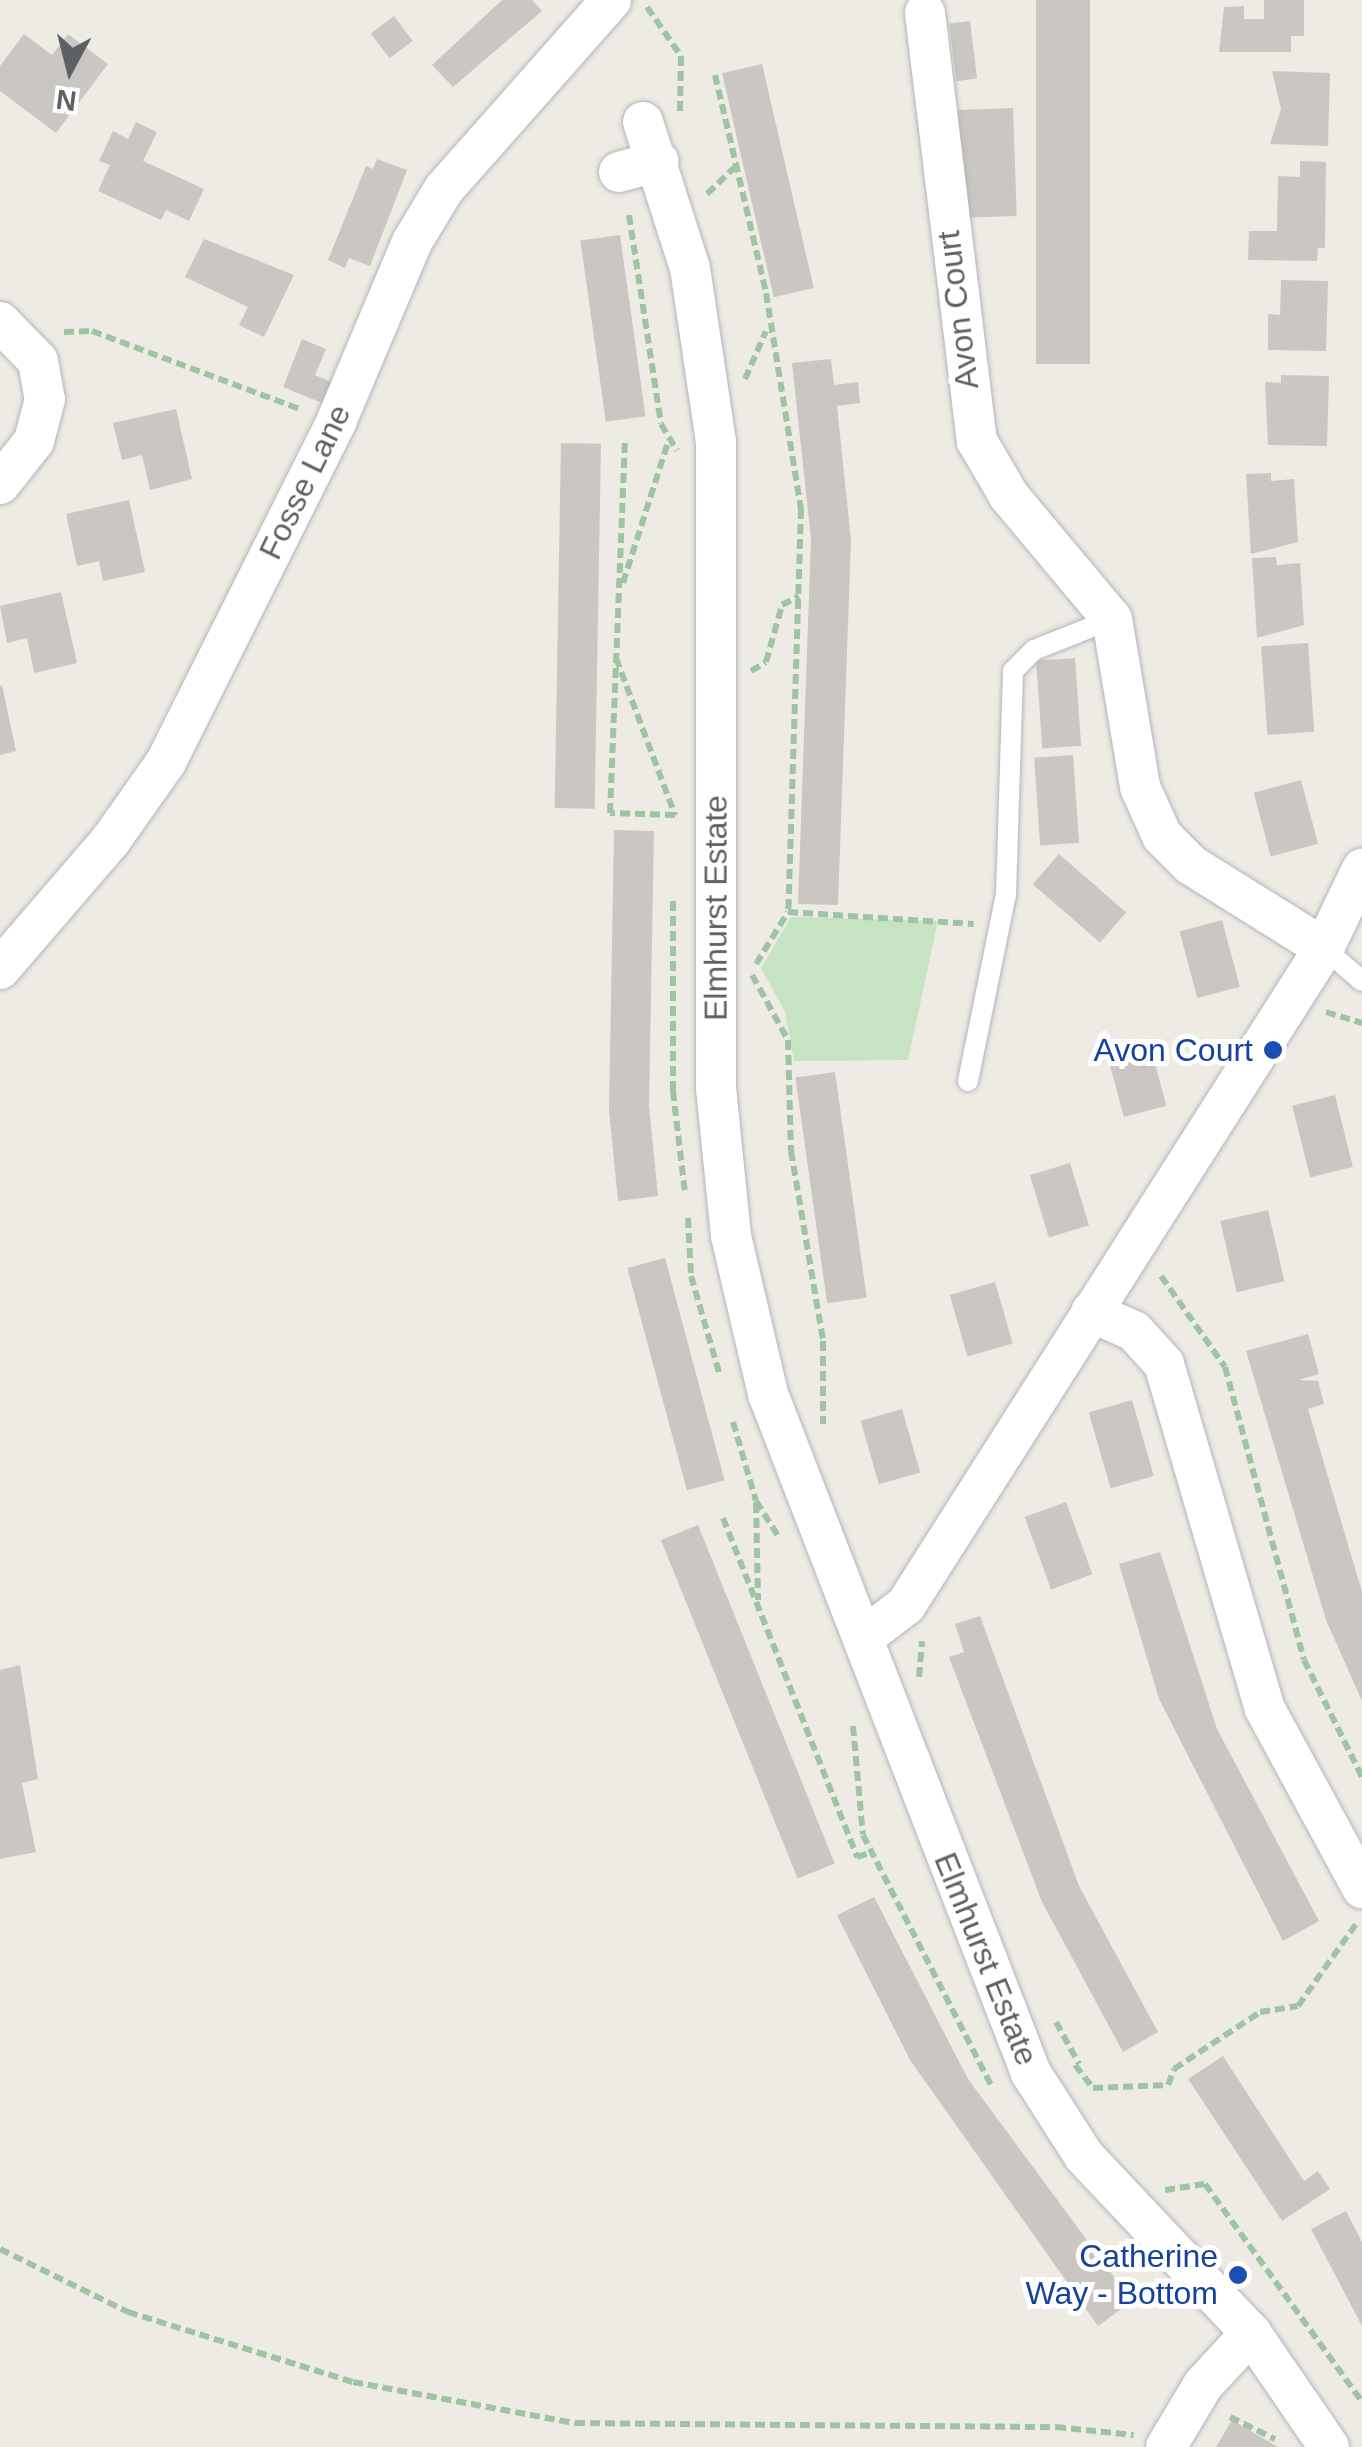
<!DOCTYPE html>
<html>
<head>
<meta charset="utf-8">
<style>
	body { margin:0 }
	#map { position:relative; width:1362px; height:2447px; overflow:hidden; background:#eeebe5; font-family:Helvetica,sans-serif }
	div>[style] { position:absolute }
	.green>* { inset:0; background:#c6e4c3 }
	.building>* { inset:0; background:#cac6c1; transform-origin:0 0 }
	.path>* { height:6px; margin-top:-3px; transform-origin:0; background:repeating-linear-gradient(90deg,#9dc5a4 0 10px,transparent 0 15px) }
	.roads { filter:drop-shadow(0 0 2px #b2b6b9) drop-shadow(0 0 2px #b2b6b9) }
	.service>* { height:20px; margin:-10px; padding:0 10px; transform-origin:10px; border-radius:10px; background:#fff }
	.minor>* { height:40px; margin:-20px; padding:0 20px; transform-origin:20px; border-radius:20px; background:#fff }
	.dots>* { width:28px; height:28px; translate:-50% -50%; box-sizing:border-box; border:5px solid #fff; border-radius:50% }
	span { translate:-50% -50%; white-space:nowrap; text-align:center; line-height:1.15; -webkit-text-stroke:10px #fff; paint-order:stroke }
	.street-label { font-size:32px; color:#5d6164 }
	.transit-label { font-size:32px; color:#164399 }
	.right { translate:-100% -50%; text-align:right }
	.north { position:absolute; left:20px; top:20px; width:100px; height:100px; -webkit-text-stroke:8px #fff; paint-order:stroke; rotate:187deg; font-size:28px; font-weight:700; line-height:40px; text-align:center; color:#5d6164 }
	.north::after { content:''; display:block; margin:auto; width:35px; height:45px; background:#5d6164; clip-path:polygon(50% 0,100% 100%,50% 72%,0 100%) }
</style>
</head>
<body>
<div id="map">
	<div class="green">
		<div style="clip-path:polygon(791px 917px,938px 921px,908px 1060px,794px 1061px,785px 1012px,761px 968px)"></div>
	</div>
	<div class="building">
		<div style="clip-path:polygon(502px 0,532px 0,542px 11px,453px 87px,432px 65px)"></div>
		<div style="left:1036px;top:0;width:54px;height:364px"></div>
		<div style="clip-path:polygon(1264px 0,1304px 0,1304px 36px,1291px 36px,1291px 52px,1219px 52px,1224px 7px,1244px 6px,1244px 19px,1264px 19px)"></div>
		<div style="left:394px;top:16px;width:31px;height:29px;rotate:53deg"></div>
		<div style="left:970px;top:21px;width:58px;height:21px;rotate:83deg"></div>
		<div style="clip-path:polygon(24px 34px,52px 55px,68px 34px,108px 64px,56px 133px,0 91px,0 66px)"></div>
		<div style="left:762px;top:64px;width:230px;height:41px;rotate:77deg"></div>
		<div style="clip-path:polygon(1272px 71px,1330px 73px,1328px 146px,1270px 144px,1281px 109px)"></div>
		<div style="left:1013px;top:108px;width:108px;height:55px;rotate:88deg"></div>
		<div style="clip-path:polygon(136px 122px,157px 132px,143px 161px,204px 189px,189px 221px,166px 210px,161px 220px,98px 191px,110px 165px,99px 161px,113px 131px,128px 139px)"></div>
		<div style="clip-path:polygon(377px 159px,407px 170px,370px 266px,349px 258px,345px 268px,328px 260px,366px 166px,373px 169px)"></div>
		<div style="clip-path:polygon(1300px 161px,1326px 162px,1325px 248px,1318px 248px,1317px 261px,1248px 260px,1249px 231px,1277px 231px,1278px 176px,1300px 177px)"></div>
		<div style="left:620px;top:235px;width:183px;height:40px;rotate:82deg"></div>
		<div style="clip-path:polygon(204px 239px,294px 275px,264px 337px,239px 325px,248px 307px,185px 277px)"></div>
		<div style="clip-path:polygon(1281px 280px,1328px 281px,1326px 351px,1268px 350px,1268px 314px,1280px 315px)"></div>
		<div style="clip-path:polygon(302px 339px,326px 349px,315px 375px,336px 384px,327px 405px,283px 387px)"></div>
		<div style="clip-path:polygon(831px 359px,834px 385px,858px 382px,860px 403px,837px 406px,851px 540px,838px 905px,798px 904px,811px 539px,792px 363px)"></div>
		<div style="clip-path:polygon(1281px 375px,1329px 376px,1327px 446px,1268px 445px,1265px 382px,1281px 383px)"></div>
		<div style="clip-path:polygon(176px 409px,192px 479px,150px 490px,142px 455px,122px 460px,113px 423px)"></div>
		<div style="left:561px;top:443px;width:40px;height:365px;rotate:1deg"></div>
		<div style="clip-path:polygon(1271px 473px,1271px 481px,1294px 479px,1298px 542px,1251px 554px,1246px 474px)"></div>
		<div style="clip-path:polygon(129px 500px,145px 572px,103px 581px,99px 561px,77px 566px,66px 514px)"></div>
		<div style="clip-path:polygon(1276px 557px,1277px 565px,1300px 563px,1304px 625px,1257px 638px,1252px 558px)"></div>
		<div style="clip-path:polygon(61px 592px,77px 663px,34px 673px,27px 638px,7px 643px,0 606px)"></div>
		<div style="left:1308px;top:643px;width:89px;height:47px;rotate:86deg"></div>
		<div style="left:1075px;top:658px;width:88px;height:39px;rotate:86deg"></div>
		<div style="clip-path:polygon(2px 685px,16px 751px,0 755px,0 686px)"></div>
		<div style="left:1073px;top:755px;width:88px;height:39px;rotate:86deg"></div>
		<div style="left:1301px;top:780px;width:66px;height:49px;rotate:75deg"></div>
		<div style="clip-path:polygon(614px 830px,654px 831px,649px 1106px,658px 1196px,618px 1201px,609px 1110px)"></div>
		<div style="left:1059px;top:854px;width:89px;height:40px;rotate:41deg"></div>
		<div style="left:1222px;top:920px;width:69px;height:44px;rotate:75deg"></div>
		<div style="left:1149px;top:1041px;width:67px;height:44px;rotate:75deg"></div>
		<div style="left:835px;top:1072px;width:228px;height:40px;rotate:82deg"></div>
		<div style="left:1335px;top:1095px;width:74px;height:44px;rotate:76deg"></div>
		<div style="left:1070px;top:1163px;width:65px;height:42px;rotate:73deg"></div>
		<div style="left:1268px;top:1210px;width:73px;height:49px;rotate:77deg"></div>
		<div style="left:665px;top:1258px;width:230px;height:39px;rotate:75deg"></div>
		<div style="left:995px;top:1282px;width:64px;height:47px;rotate:74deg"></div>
		<div style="clip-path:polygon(1308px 1334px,1319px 1374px,1299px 1380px,1318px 1381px,1324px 1404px,1308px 1409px,1362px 1592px,1362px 1701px,1326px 1620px,1246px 1351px)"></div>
		<div style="left:1132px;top:1400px;width:79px;height:45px;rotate:74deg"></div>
		<div style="left:902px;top:1409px;width:66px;height:43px;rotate:74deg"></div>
		<div style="left:1066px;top:1502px;width:77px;height:44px;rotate:70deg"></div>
		<div style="left:698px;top:1525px;width:365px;height:40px;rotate:68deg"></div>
		<div style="clip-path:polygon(1160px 1552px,1217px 1729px,1319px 1921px,1283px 1941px,1159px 1699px,1119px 1564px)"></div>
		<div style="clip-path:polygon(980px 1616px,1079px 1886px,1158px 2032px,1123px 2052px,1042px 1902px,949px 1657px,964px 1652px,955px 1624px)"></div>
		<div style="clip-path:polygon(20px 1665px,38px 1779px,22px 1783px,36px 1852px,0 1859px,0 1670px)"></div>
		<div style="clip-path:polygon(874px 1897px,968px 2079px,1132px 2301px,1098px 2326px,910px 2060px,837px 1915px)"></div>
		<div style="clip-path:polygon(1223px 2056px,1304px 2181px,1318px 2171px,1330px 2189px,1282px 2221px,1188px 2079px)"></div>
		<div style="clip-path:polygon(1346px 2211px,1362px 2242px,1362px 2326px,1311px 2229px)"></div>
		<div style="clip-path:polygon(1232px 2420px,1278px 2447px,1216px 2447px)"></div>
	</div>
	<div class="path">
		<div style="left:647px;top:7px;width:60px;rotate:55.2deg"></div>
		<div style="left:681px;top:56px;width:57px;rotate:91deg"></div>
		<div style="left:715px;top:75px;width:224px;rotate:76.8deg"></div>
		<div style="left:766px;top:293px;width:219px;rotate:80.8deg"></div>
		<div style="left:801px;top:509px;width:403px;rotate:91.8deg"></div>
		<div style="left:707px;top:194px;width:40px;rotate:-44deg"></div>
		<div style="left:629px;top:215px;width:211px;rotate:81.3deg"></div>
		<div style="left:661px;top:424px;width:31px;rotate:59deg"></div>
		<div style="left:64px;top:332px;width:28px;rotate:-2deg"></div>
		<div style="left:92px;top:331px;width:224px;rotate:20.6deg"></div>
		<div style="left:745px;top:379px;width:52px;rotate:-66.4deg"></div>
		<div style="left:623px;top:583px;width:148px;rotate:-72.3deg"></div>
		<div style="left:616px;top:658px;width:168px;rotate:69.4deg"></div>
		<div style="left:675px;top:815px;width:65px;rotate:-178.2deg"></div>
		<div style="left:610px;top:813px;width:373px;rotate:-87.7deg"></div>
		<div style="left:751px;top:671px;width:17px;rotate:-31deg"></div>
		<div style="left:766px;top:662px;width:59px;rotate:-74.3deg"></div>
		<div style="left:782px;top:605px;width:19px;rotate:-28deg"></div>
		<div style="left:673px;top:901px;width:190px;rotate:90deg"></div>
		<div style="left:673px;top:1091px;width:103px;rotate:83.3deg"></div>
		<div style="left:756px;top:964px;width:61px;rotate:-58.4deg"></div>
		<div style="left:788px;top:912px;width:186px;rotate:3.7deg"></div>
		<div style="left:752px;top:975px;width:74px;rotate:61deg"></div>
		<div style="left:788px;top:1040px;width:111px;rotate:88.5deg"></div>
		<div style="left:791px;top:1151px;width:193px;rotate:80.4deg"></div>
		<div style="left:823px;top:1341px;width:83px;rotate:90deg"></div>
		<div style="left:1326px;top:1012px;width:38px;rotate:17deg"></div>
		<div style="left:688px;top:1218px;width:58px;rotate:87deg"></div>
		<div style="left:691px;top:1276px;width:104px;rotate:73.8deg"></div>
		<div style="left:1161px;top:1276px;width:111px;rotate:54.9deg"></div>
		<div style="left:1225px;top:1367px;width:303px;rotate:74.9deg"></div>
		<div style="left:1304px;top:1660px;width:131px;rotate:63.6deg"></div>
		<div style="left:733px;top:1422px;width:82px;rotate:73.8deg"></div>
		<div style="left:756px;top:1501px;width:45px;rotate:57.7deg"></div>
		<div style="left:756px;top:1503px;width:97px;rotate:88.8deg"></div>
		<div style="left:723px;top:1518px;width:365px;rotate:68.4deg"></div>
		<div style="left:857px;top:1857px;width:16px;rotate:-18deg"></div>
		<div style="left:919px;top:1677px;width:36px;rotate:-85deg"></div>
		<div style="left:853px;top:1726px;width:109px;rotate:84.8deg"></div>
		<div style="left:863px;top:1835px;width:283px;rotate:62.9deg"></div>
		<div style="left:1056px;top:2022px;width:48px;rotate:61.3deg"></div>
		<div style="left:1075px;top:2065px;width:29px;rotate:52deg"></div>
		<div style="left:1093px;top:2088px;width:75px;rotate:-2.3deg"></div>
		<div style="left:1168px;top:2085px;width:17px;rotate:-69deg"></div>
		<div style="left:1174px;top:2069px;width:103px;rotate:-33.5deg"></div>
		<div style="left:1260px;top:2012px;width:38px;rotate:-9deg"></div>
		<div style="left:1298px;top:2006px;width:100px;rotate:-54.7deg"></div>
		<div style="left:1165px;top:2190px;width:40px;rotate:-8.5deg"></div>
		<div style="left:1205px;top:2184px;width:269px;rotate:54.2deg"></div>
		<div style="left:0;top:2249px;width:143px;rotate:26.2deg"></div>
		<div style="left:128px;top:2312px;width:236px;rotate:17.3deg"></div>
		<div style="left:353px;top:2382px;width:226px;rotate:10.5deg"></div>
		<div style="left:575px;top:2423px;width:481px;rotate:0.5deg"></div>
		<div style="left:1056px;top:2427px;width:78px;rotate:5.9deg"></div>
		<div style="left:1230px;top:2417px;width:50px;rotate:26.1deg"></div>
	</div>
	<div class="roads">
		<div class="service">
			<div style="left:1324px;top:948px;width:50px;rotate:41deg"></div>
			<div style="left:968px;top:1081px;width:190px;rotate:-78.5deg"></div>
			<div style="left:1006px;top:895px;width:224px;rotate:-88.2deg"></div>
			<div style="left:1013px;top:671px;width:30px;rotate:-45deg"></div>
			<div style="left:1034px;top:650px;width:84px;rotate:-21.7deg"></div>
		</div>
		<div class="minor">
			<div style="left:925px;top:13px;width:431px;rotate:83.1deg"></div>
			<div style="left:977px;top:441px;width:64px;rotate:59.8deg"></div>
			<div style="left:1009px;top:496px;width:160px;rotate:50.1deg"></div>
			<div style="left:1112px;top:619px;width:170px;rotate:80.5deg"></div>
			<div style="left:1140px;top:787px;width:54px;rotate:65.8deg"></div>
			<div style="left:1162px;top:836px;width:41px;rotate:45deg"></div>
			<div style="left:1191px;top:865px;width:157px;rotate:32deg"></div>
			<div style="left:643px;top:122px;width:153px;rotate:72.2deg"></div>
			<div style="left:690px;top:268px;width:175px;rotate:81.5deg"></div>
			<div style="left:716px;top:441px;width:647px;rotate:90deg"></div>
			<div style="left:716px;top:1088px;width:149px;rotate:84.2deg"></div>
			<div style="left:731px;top:1236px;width:162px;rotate:76.8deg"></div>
			<div style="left:768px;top:1394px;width:728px;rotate:68.83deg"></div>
			<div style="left:1031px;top:2073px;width:98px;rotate:57.4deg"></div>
			<div style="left:1084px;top:2156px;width:243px;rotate:46.7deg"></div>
			<div style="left:1251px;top:2333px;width:138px;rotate:55.6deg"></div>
			<div style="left:619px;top:172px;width:41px;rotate:-15.4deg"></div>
			<div style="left:0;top:322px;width:54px;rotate:45.7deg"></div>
			<div style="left:38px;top:361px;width:39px;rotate:80deg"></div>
			<div style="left:45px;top:399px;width:43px;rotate:104.7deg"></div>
			<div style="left:34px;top:441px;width:55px;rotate:128.3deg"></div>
			<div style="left:0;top:969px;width:170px;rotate:-49.3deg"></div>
			<div style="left:111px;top:840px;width:95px;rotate:-54.8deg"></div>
			<div style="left:166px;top:762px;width:380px;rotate:-63.4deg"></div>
			<div style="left:336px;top:422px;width:195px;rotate:-67.1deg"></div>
			<div style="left:412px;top:242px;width:62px;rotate:-58.9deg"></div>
			<div style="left:444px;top:189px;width:252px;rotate:-48.5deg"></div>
			<div style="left:1091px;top:1312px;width:47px;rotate:23.8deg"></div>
			<div style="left:1134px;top:1331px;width:45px;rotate:47.7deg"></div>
			<div style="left:1164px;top:1364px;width:359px;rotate:73.7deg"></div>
			<div style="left:1265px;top:1709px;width:204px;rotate:61.5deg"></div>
			<div style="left:863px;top:1638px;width:54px;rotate:-37.5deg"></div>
			<div style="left:906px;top:1605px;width:779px;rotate:-57.53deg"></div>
			<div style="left:1324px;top:948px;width:88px;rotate:-64.3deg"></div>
			<div style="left:1166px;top:2447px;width:72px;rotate:-59.2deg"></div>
			<div style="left:1203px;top:2385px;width:71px;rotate:-47.3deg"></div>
		</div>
	</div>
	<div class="dots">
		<div style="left:1273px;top:1050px;background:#1a4fb4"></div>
		<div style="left:1238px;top:2275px;background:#1a4fb4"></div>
	</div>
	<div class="street-label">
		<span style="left:958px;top:310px;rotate:-97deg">Avon Court</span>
		<span style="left:305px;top:482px;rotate:-64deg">Fosse Lane</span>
		<span style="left:716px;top:908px;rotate:-90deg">Elmhurst Estate</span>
		<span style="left:986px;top:1959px;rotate:68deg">Elmhurst Estate</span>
	</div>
	<div class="transit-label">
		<span class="right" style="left:1253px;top:1050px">Avon Court</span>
		<span class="right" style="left:1218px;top:2275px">Catherine<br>Way - Bottom</span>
	</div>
	<div class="north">N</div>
</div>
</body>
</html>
